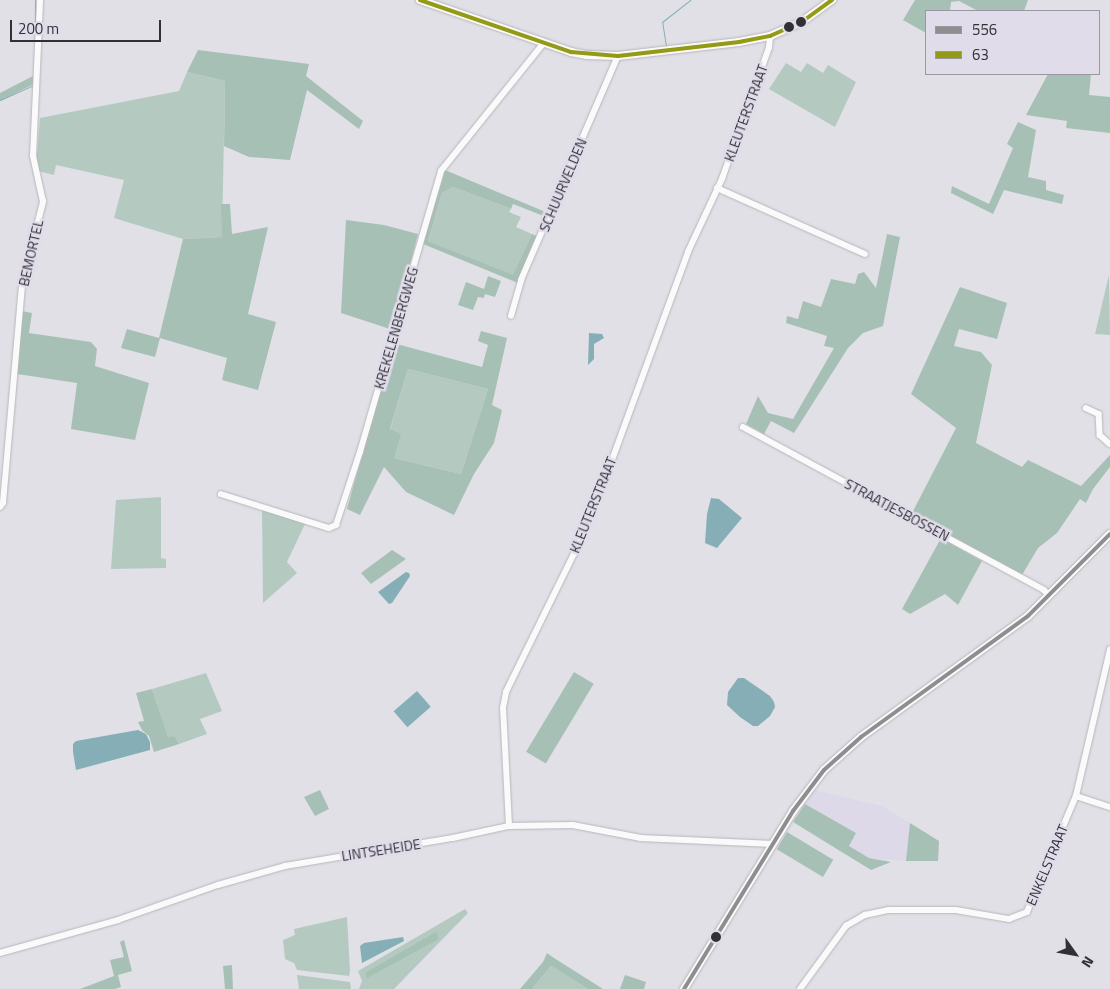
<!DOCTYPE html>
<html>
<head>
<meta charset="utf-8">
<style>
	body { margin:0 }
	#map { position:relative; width:1110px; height:989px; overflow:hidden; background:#e1e0e6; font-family:"Titillium Web",sans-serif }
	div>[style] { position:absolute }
	.built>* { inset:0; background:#ddd9e8 }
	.green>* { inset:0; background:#b4cac0 }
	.forest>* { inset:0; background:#a7c0b5; transform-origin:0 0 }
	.water>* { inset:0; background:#86aeb6; transform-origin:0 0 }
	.stream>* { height:1px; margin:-0.5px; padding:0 0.5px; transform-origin:0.5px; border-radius:0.5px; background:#86aeb6 }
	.roads { filter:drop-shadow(0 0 1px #b7b6bb) drop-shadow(0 0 1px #b7b6bb) }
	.street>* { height:5.5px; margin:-2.75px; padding:0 2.75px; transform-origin:2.75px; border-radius:2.75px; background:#fafafb }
	.secondary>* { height:8px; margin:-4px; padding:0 4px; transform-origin:4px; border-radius:4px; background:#fafafb }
	.bus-1>* { height:4px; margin:-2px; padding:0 2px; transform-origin:2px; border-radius:2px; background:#8e8d90 }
	.bus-2>* { height:4px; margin:-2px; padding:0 2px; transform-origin:2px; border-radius:2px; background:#939a13 }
	.dots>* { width:14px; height:14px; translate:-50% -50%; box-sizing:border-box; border:2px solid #e0dcea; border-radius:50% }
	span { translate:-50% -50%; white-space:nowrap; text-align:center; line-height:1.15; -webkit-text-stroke:5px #e0dcea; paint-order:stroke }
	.street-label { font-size:14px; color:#313035 }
	.legend { position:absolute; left:925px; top:10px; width:175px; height:65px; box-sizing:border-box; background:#e0dcea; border:1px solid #9a97a2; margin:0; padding:6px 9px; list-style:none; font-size:15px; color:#313035 }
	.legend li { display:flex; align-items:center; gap:10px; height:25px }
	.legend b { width:25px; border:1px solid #9a97a2 }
	.north { position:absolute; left:1050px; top:929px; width:50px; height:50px; -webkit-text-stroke:4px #e0dcea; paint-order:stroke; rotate:122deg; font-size:14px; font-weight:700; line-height:20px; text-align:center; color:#313035 }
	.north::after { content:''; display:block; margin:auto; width:18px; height:22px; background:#313035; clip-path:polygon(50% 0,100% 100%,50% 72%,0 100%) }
	.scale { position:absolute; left:10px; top:20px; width:151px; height:22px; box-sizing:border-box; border:2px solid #313035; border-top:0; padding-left:6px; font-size:15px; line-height:18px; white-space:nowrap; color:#313035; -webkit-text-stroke:4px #e0dcea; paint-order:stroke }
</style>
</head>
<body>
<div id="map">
	<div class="built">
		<div style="clip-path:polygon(814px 790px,882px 806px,910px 823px,906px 861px,869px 858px,849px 846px,856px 833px,805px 804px)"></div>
	</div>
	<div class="green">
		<div style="clip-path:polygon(786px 63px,801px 72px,807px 63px,823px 73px,828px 65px,856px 82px,835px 127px,769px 89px)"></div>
		<div style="clip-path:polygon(187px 72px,225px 81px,222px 237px,183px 239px,114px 218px,124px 180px,56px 165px,54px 175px,38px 171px,36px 166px,40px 118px,179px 91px)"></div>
		<div style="clip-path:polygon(453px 187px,511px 209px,509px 212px,521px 217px,516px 227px,532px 234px,513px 276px,428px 241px,442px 193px)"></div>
		<div style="clip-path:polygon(1109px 275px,1110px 335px,1095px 334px)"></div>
		<div style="clip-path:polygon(408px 369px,488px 389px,461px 474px,394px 458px,390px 430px)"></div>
		<div style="clip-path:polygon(161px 497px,161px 558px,166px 559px,166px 568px,111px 569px,116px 500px)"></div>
		<div style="clip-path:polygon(262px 509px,305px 524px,287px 562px,297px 573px,263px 603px)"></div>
		<div style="clip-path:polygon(206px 673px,222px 711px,200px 719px,207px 734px,179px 744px,175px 736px,168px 738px,152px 689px)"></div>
		<div style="clip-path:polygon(465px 909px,468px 913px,394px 989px,359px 989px,362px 981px,358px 971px)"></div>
		<div style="clip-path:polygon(347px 917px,350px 971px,349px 976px,297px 970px,294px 963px,285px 959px,283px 940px,295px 935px,294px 929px)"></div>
		<div style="clip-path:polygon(551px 966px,588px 989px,532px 989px)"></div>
		<div style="clip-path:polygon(297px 975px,350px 982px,351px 989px,299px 989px)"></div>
	</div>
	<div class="forest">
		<div style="clip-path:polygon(915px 0,1028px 0,1024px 11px,978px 11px,959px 1px,951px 2px,950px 11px,926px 11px,926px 33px,903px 20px)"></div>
		<div style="clip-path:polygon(198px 50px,309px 64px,306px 76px,363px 121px,359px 129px,307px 90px,290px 160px,249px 157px,224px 146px,225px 81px,187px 72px)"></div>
		<div style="clip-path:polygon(1048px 74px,1091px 74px,1089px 95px,1110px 97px,1110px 133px,1066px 128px,1067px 121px,1026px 115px)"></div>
		<div style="clip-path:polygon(33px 76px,34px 84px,0 101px,0 93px)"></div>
		<div style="clip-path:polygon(1018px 122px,1036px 130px,1028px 177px,1046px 181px,1046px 190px,1064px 195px,1062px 204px,1004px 190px,993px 214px,951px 193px,952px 186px,989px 204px,1013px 148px,1007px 144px)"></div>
		<div style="clip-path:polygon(445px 170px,548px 213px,546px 217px,513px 204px,511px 209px,453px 187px,442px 193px,428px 241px,513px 275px,532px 234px,539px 237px,518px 283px,423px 244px)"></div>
		<div style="clip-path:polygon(221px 204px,230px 204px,232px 234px,268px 227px,248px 314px,276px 322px,258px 390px,222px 380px,227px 358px,160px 338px,155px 357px,121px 348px,127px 329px,159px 338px,183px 239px,222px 237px)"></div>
		<div style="clip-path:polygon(346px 220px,384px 225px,418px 234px,393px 330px,341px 313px)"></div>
		<div style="clip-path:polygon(887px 234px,900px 237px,883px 326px,863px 333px,848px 348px,794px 433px,771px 421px,764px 434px,746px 424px,758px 396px,768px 413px,793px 419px,834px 348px,824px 346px,827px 336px,786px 323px,787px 316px,798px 319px,803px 301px,821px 307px,831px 279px,855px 284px,858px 274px,864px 272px,876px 288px)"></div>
		<div style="clip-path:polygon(488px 276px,501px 281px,495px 297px,485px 294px,484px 298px,478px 297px,473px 310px,458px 305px,466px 282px,484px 289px)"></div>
		<div style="clip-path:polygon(960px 287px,1007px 303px,997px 339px,959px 329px,954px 346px,981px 352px,992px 365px,976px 443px,1022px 467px,1028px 460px,1081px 486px,1110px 455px,1110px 467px,1093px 489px,1086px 503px,1080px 499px,1057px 533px,1038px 548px,1022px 575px,911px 515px,956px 428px,911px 394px)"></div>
		<div style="clip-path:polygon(22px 311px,32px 313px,29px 333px,91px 342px,97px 349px,95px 366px,149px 383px,135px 440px,71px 429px,77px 383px,17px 374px)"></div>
		<div style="clip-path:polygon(evenodd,481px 331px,507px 338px,492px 405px,502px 410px,494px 443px,474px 474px,454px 515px,406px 492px,384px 467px,360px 515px,347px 509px,393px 343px,482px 367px,488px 345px,478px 341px,481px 331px,408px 369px,488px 389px,461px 474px,394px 458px,401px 434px,390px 429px,408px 369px)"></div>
		<div style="clip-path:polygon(941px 538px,982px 561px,958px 605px,945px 594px,910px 614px,902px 609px)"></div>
		<div style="clip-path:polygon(392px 550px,406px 559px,371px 584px,361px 573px)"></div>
		<div style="left:574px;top:672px;width:23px;height:93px;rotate:31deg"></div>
		<div style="clip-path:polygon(152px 689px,168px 737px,175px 736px,179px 744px,154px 752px,149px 736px,142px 730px,138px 722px,144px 721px,136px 693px)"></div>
		<div style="clip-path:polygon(320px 790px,329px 809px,315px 816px,304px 797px)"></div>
		<div style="clip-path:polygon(805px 804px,856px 833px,849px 846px,869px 858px,891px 862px,871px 870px,793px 822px)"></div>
		<div style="clip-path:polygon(910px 823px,939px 841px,938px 861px,906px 861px)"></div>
		<div style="left:787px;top:832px;width:54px;height:20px;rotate:31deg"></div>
		<div style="clip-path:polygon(436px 932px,439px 939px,367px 978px,365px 973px)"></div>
		<div style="clip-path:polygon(124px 940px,132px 971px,118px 975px,121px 987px,115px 989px,80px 989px,114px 976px,110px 960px,124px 957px,120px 942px)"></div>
		<div style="clip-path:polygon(547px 953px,554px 958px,603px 989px,588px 989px,551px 966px,532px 989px,520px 989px,543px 962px)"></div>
		<div style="clip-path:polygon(232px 965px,233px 989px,225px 989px,223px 966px)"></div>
		<div style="clip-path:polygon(625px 975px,646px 982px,644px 989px,620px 989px)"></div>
	</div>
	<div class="water">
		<div style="clip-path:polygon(589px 333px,602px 334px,604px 338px,594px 344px,594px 359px,588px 365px)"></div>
		<div style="clip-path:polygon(711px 498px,719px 499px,742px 518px,717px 548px,705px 543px,707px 514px)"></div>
		<div style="clip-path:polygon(406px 572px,409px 573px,410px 576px,392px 603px,389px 604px,378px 592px)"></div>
		<div style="clip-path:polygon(738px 678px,744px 678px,760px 689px,770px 696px,774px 702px,775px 707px,770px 716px,758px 726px,753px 726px,740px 717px,727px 705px,728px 692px)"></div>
		<div style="left:417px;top:691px;width:21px;height:31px;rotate:49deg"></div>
		<div style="clip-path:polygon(138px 730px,146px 734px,150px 742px,150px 750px,76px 770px,73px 752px,73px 744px,76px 741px)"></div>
		<div style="clip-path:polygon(403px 937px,404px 941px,362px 963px,360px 946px,364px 943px)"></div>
	</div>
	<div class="stream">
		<div style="left:35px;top:0;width:51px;rotate:90deg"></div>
		<div style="left:666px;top:46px;width:24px;rotate:-99deg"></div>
		<div style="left:662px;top:22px;width:36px;rotate:-38deg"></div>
		<div style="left:0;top:100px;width:36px;rotate:-24deg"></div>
	</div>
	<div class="roads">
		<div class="street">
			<div style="left:717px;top:188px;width:162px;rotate:24deg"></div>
			<div style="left:511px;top:316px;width:37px;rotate:-74deg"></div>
			<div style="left:521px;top:280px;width:244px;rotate:-66.6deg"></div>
			<div style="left:1086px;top:408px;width:14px;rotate:25deg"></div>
			<div style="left:1099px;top:414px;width:21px;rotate:87deg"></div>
			<div style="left:1100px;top:435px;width:13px;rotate:42deg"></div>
			<div style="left:743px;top:427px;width:342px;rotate:28.4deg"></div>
			<div style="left:1044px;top:590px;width:8px;rotate:45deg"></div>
			<div style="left:221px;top:494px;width:113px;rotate:17.5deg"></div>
			<div style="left:329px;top:528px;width:8px;rotate:-23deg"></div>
			<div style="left:336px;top:525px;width:77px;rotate:-71.8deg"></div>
			<div style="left:360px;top:452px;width:292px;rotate:-73.9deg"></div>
			<div style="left:441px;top:171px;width:163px;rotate:-51.2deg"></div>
			<div style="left:0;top:507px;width:5px;rotate:-53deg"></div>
			<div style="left:3px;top:503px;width:219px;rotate:-85deg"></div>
			<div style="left:22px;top:285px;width:86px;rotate:-75.8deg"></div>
			<div style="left:43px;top:202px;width:47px;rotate:-102.3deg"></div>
			<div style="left:33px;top:156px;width:156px;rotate:-87.4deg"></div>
			<div style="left:1076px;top:796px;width:36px;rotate:18deg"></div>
			<div style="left:509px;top:826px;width:118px;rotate:-92.9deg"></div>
			<div style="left:503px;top:708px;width:16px;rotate:-79deg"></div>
			<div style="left:506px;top:692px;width:154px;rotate:-63.8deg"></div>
			<div style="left:574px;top:554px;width:101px;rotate:-68deg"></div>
			<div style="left:612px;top:460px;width:221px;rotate:-69.9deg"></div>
			<div style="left:688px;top:252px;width:81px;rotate:-65deg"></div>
			<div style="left:722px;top:179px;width:139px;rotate:-70.3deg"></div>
			<div style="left:769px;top:48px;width:12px;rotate:-85deg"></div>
			<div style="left:0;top:953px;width:123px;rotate:-15.6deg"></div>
			<div style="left:118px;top:920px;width:106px;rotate:-19.3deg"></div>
			<div style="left:218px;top:885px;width:70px;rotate:-15.8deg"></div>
			<div style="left:285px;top:866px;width:170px;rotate:-9.5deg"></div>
			<div style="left:453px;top:838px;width:57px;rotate:-12.1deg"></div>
			<div style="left:509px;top:826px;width:64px;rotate:-0.9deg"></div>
			<div style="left:573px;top:825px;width:69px;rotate:10.8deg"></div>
			<div style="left:641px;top:838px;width:132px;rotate:2.6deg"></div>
			<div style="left:800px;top:989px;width:78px;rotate:-53.9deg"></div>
			<div style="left:846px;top:926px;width:22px;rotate:-30deg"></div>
			<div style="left:865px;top:915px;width:24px;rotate:-12deg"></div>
			<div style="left:888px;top:910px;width:68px"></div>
			<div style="left:956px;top:910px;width:54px;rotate:9.6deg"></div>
			<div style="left:1009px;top:919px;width:19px;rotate:-21deg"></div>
			<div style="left:1027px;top:912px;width:126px;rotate:-67.1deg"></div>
			<div style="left:1076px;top:796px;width:150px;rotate:-76.9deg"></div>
		</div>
		<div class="secondary">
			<div style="left:420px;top:0;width:160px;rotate:19deg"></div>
			<div style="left:571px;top:52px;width:15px;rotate:11deg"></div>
			<div style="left:586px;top:55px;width:32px;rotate:2deg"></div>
			<div style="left:618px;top:56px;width:122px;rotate:-6.6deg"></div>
			<div style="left:739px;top:42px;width:32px;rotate:-11deg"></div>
			<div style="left:770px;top:36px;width:36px;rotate:-24deg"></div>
			<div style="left:803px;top:21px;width:36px;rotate:-36deg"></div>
			<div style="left:684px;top:989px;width:209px;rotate:-58.5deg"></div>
			<div style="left:793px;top:811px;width:51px;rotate:-52.9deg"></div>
			<div style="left:824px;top:770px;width:50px;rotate:-41.7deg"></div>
			<div style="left:861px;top:737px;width:206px;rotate:-35.9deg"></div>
			<div style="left:1028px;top:616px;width:116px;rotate:-45deg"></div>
		</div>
	</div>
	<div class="bus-1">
		<div style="left:684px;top:989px;width:209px;rotate:-58.5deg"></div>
		<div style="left:793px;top:811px;width:51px;rotate:-52.9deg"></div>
		<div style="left:824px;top:770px;width:50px;rotate:-41.7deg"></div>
		<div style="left:861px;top:737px;width:206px;rotate:-35.9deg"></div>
		<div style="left:1028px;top:616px;width:116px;rotate:-45deg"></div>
	</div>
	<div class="bus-2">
		<div style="left:420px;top:0;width:160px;rotate:19deg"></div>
		<div style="left:571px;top:52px;width:47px;rotate:4.9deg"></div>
		<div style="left:618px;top:56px;width:122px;rotate:-6.6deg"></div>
		<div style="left:739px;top:42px;width:32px;rotate:-11deg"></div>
		<div style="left:770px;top:36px;width:36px;rotate:-24deg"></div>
		<div style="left:803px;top:21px;width:36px;rotate:-36deg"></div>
	</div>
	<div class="dots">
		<div style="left:801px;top:22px;background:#313035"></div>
		<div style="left:789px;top:27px;background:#313035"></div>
		<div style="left:716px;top:937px;background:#313035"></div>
	</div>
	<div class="street-label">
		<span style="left:746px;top:113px;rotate:-70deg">KLEUTERSTRAAT</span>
		<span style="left:563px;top:185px;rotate:-67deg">SCHUURVELDEN</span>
		<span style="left:31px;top:253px;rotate:-77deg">BEMORTEL</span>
		<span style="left:396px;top:328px;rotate:-74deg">KREKELENBERGWEG</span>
		<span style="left:593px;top:505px;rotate:-68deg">KLEUTERSTRAAT</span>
		<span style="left:897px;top:510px;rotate:28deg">STRAATJESBOSSEN</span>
		<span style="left:381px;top:850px;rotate:-9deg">LINTSEHEIDE</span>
		<span style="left:1047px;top:865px;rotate:-67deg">ENKELSTRAAT</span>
	</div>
	<ul class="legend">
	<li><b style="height:6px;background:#8e8d90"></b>556</li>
	<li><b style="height:6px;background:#939a13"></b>63</li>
	</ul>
	<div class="north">N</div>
	<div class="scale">200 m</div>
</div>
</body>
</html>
